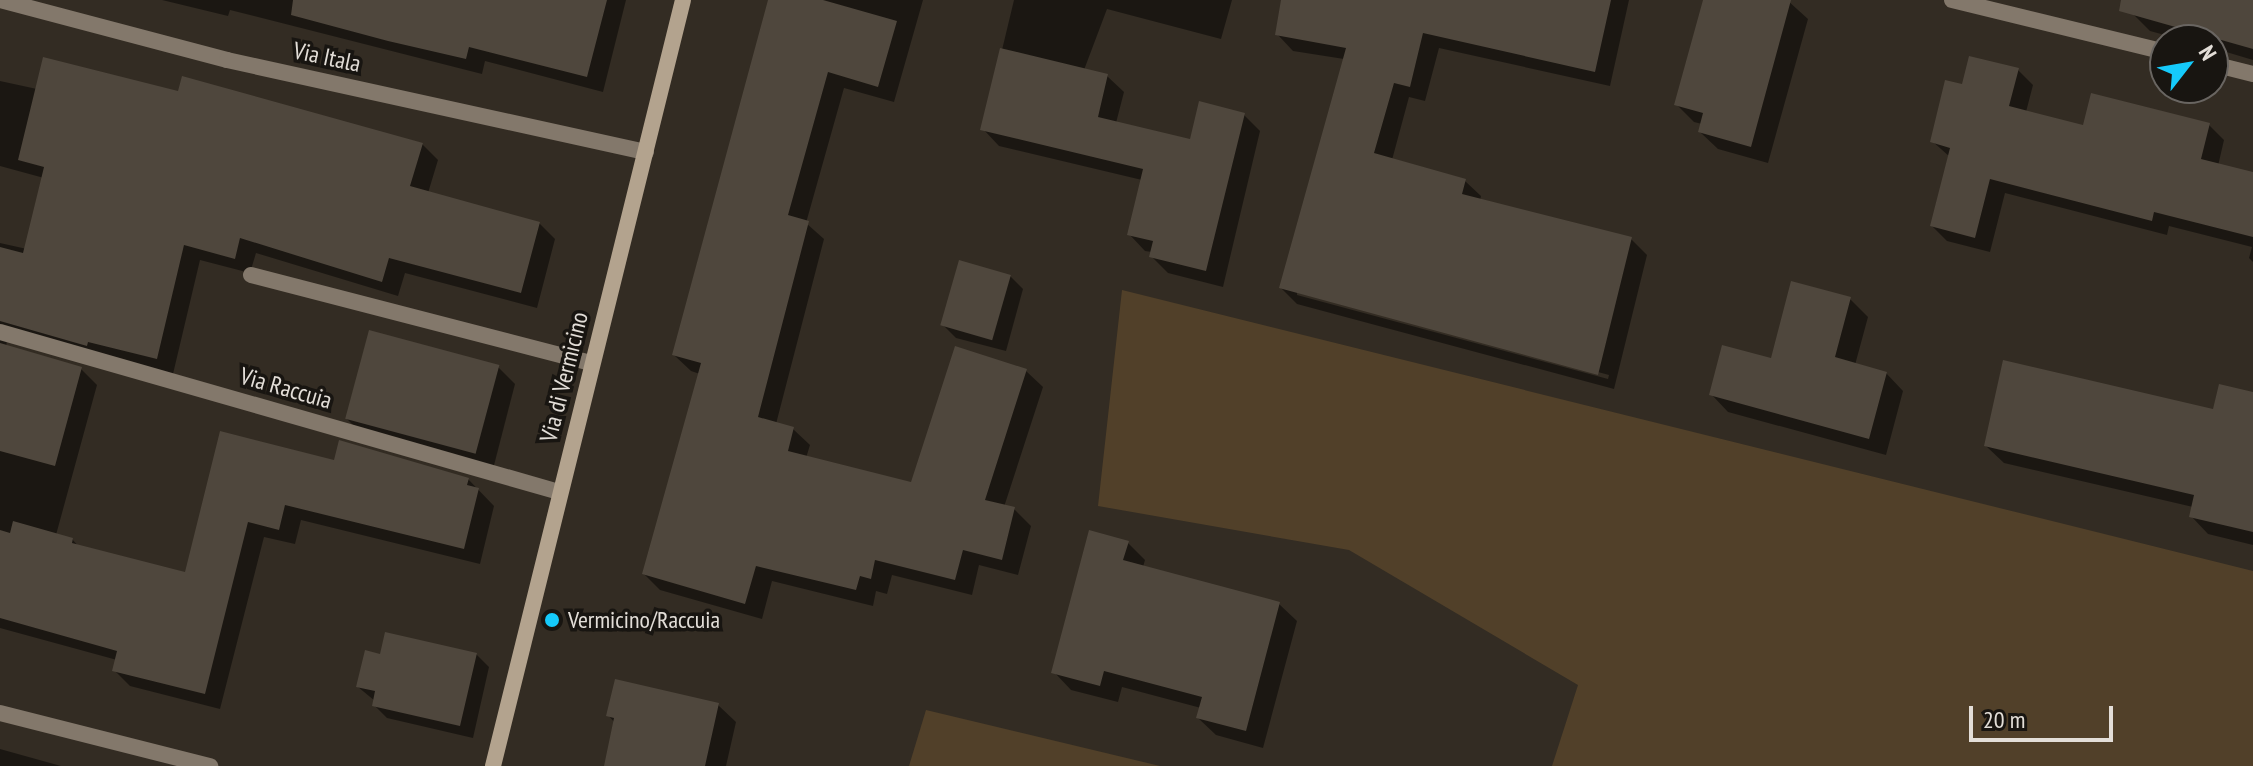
<!DOCTYPE html>
<html>
<head>
<meta charset="utf-8">
<style>
	body { margin:0 }
	#map { position:relative; width:2253px; height:766px; overflow:hidden; background:#332c23; font-family:"PT Sans Narrow",sans-serif }
	div>[style] { position:absolute }
	.green>* { inset:0; background:#514029 }
	.shadow>* { inset:0; background:#0007 }
	.building>* { inset:0; background:#4f473d; transform-origin:0 0 }
	.service>* { height:16px; margin:-8px; padding:0 8px; transform-origin:8px; border-radius:8px; background:#83786b }
	.minor>* { height:16px; margin:-8px; padding:0 8px; transform-origin:8px; border-radius:8px; background:#83786b }
	.secondary>* { height:16px; margin:-8px; padding:0 8px; transform-origin:8px; border-radius:8px; background:#b3a38e }
	.dots>* { width:22px; height:22px; translate:-50% -50%; box-sizing:border-box; border:4px solid #181511; border-radius:50% }
	span { translate:-50% -50%; white-space:nowrap; text-align:center; line-height:1.15; -webkit-text-stroke:7px #181511; paint-order:stroke }
	.street-label { font-size:24px; color:#e3ded8 }
	.poi-label { font-size:24px; color:#e3ded8 }
	.left { translate:0 -50%; text-align:left }
	.north { position:absolute; left:2149px; top:24px; width:80px; height:80px; box-sizing:border-box; background:#181511; border:2px solid #696561; border-radius:50%; rotate:59deg; font-size:22px; font-weight:700; line-height:32px; text-align:center; color:#e3ded8 }
	.north::after { content:''; display:block; margin:auto; width:28px; height:36px; background:#15cafb; clip-path:polygon(50% 0,100% 100%,50% 72%,0 100%) }
	.scale { position:absolute; left:1969px; top:706px; width:144px; height:36px; box-sizing:border-box; border:4px solid #e3ded8; border-top:0; padding-left:10px; font-size:24px; line-height:28px; white-space:nowrap; color:#e3ded8; -webkit-text-stroke:6px #181511; paint-order:stroke }
</style>
</head>
<body>
<div id="map">
	<div class="green">
		<div style="clip-path:polygon(1122px 290px,2253px 571px,2253px 766px,1552px 766px,1578px 685px,1349px 550px,1098px 506px)"></div>
		<div style="clip-path:polygon(926px 710px,1160px 766px,909px 766px)"></div>
	</div>
	<div class="shadow">
		<div style="clip-path:polygon(162px 0,626px 0,603px 92px,485px 61px,482px 74px,230px 10px,228px 16px)"></div>
		<div style="clip-path:polygon(771px 0,923px 0,894px 102px,844px 88px,806px 223px,824px 239px,776px 424px,793px 429px,810px 445px,806px 458px,912px 484px,1026px 371px,1043px 387px,1004px 507px,1014px 509px,1031px 526px,1018px 575px,979px 565px,972px 595px,892px 575px,887px 594px,876px 591px,873px 606px,772px 581px,762px 619px,660px 590px,644px 574px,700px 374px,691px 371px,674px 355px)"></div>
		<div style="clip-path:polygon(1014px 0,1232px 0,1221px 39px,1107px 9px,1084px 70px,1107px 76px,1124px 92px,1116px 123px,1192px 141px,1244px 115px,1260px 131px,1223px 287px,1168px 273px,1151px 256px,1152px 252px,1145px 251px,1129px 234px,1142px 180px,999px 146px,983px 129px)"></div>
		<div style="clip-path:polygon(evenodd,1283px 0,1629px 0,1610px 86px,1439px 48px,1425px 101px,1409px 97px,1392px 160px,1465px 181px,1481px 196px,1480px 201px,1631px 239px,1647px 255px,1614px 389px,1297px 304px,1281px 288px,1344px 59px,1293px 51px,1278px 35px,1283px 0,1297px 291px,1609px 375px,1608px 379px,1297px 295px,1297px 291px)"></div>
		<div style="clip-path:polygon(1706px 0,1787px 0,1808px 19px,1768px 163px,1718px 149px,1700px 132px,1702px 124px,1694px 122px,1676px 104px)"></div>
		<div style="clip-path:polygon(2137px 0,2253px 0,2253px 60px,2213px 48px,2213px 40px,2183px 40px,2150px 31px,2133px 14px)"></div>
		<div style="clip-path:polygon(2018px 70px,2033px 85px,2026px 112px,2084px 128px,2209px 125px,2224px 140px,2218px 166px,2253px 183px,2253px 262px,2249px 258px,2252px 247px,2169px 226px,2167px 235px,2005px 193px,1990px 252px,1947px 241px,1932px 226px,1950px 157px,1932px 141px,1963px 86px)"></div>
		<div style="clip-path:polygon(0 81px,37px 89px,179px 93px,422px 144px,438px 160px,428px 193px,539px 223px,555px 239px,537px 308px,405px 273px,398px 296px,256px 253px,250px 273px,200px 260px,173px 374px,7px 340px,6px 347px,81px 369px,97px 385px,56px 535px,72px 539px,80px 548px,186px 574px,221px 433px,335px 462px,468px 479px,494px 506px,480px 564px,301px 520px,295px 544px,264px 537px,220px 709px,130px 686px,114px 670px,117px 660px,0 628px,0 243px,27px 249px,44px 178px,0 166px)"></div>
		<div style="clip-path:polygon(1010px 276px,1023px 289px,1006px 351px,956px 338px,943px 325px)"></div>
		<div style="clip-path:polygon(1850px 299px,1868px 317px,1855px 365px,1886px 373px,1903px 391px,1886px 455px,1728px 412px,1711px 394px,1772px 361px)"></div>
		<div style="clip-path:polygon(498px 367px,515px 384px,492px 473px,364px 436px,347px 419px)"></div>
		<div style="clip-path:polygon(2253px 394px,2253px 545px,2208px 534px,2191px 516px,2193px 507px,2004px 463px,1986px 446px,2215px 411px)"></div>
		<div style="clip-path:polygon(1127px 542px,1145px 560px,1143px 567px,1279px 604px,1297px 621px,1263px 748px,1216px 735px,1198px 718px,1201px 708px,1122px 687px,1118px 702px,1071px 690px,1054px 672px)"></div>
		<div style="clip-path:polygon(476px 654px,489px 667px,473px 738px,387px 718px,374px 705px,375px 701px,358px 687px,382px 657px)"></div>
		<div style="clip-path:polygon(718px 705px,736px 722px,726px 766px,606px 766px,615px 723px,608px 715px)"></div>
		<div style="clip-path:polygon(0 749px,61px 766px,0 766px)"></div>
	</div>
	<div class="building">
		<div style="clip-path:polygon(293px 0,607px 0,587px 77px,469px 47px,466px 59px,388px 41px,291px 15px)"></div>
		<div style="clip-path:polygon(768px 0,823px 0,897px 21px,878px 87px,828px 72px,788px 215px,809px 221px,758px 417px,794px 427px,788px 451px,911px 482px,955px 346px,1027px 369px,985px 500px,1015px 507px,1002px 560px,963px 550px,955px 580px,875px 560px,871px 579px,860px 576px,856px 590px,756px 566px,745px 604px,642px 574px,701px 363px,672px 355px)"></div>
		<div style="clip-path:polygon(1281px 0,1611px 0,1595px 72px,1423px 33px,1410px 87px,1394px 83px,1374px 153px,1466px 179px,1462px 194px,1632px 237px,1598px 375px,1279px 288px,1346px 48px,1275px 35px)"></div>
		<div style="clip-path:polygon(1703px 0,1791px 0,1751px 147px,1698px 132px,1703px 113px,1674px 105px)"></div>
		<div style="clip-path:polygon(2121px 0,2253px 0,2253px 49px,2119px 11px)"></div>
		<div style="clip-path:polygon(1000px 48px,1108px 74px,1098px 117px,1190px 139px,1199px 101px,1245px 113px,1206px 271px,1149px 257px,1153px 241px,1127px 235px,1143px 169px,980px 130px)"></div>
		<div style="clip-path:polygon(1969px 56px,2019px 68px,2009px 106px,2083px 125px,2091px 93px,2210px 123px,2201px 159px,2253px 172px,2253px 237px,2154px 212px,2152px 221px,1990px 179px,1975px 238px,1930px 226px,1950px 148px,1930px 142px,1945px 80px,1962px 84px)"></div>
		<div style="clip-path:polygon(43px 57px,178px 91px,182px 76px,423px 143px,410px 186px,540px 222px,521px 293px,389px 258px,382px 282px,240px 238px,235px 259px,184px 245px,157px 359px,88px 342px,87px 346px,0 321px,0 247px,23px 253px,44px 167px,18px 160px)"></div>
		<div style="left:959px;top:260px;width:54px;height:68px;rotate:16deg"></div>
		<div style="clip-path:polygon(1791px 281px,1851px 297px,1835px 357px,1887px 372px,1869px 439px,1709px 395px,1722px 345px,1771px 358px)"></div>
		<div style="left:369px;top:330px;width:135px;height:92px;rotate:15deg"></div>
		<div style="clip-path:polygon(0 343px,82px 367px,55px 466px,0 451px)"></div>
		<div style="clip-path:polygon(2003px 360px,2213px 409px,2219px 384px,2253px 392px,2253px 532px,2189px 517px,2194px 495px,1984px 446px)"></div>
		<div style="clip-path:polygon(220px 431px,334px 460px,339px 440px,469px 478px,467px 485px,479px 488px,464px 549px,285px 505px,279px 530px,248px 522px,205px 694px,112px 671px,117px 651px,0 618px,0 530px,10px 533px,13px 521px,73px 538px,72px 543px,185px 572px)"></div>
		<div style="clip-path:polygon(1089px 530px,1129px 541px,1123px 560px,1280px 602px,1246px 731px,1196px 718px,1202px 697px,1104px 671px,1100px 686px,1051px 673px)"></div>
		<div style="clip-path:polygon(385px 632px,477px 653px,460px 726px,372px 706px,375px 691px,356px 687px,365px 650px,380px 654px)"></div>
		<div style="clip-path:polygon(615px 679px,719px 703px,705px 766px,604px 766px,614px 718px,606px 716px)"></div>
	</div>
	<div class="service">
		<div style="left:251px;top:275px;width:352px;rotate:14.5deg"></div>
		<div style="left:0;top:713px;width:217px;rotate:14.2deg"></div>
	</div>
	<div class="minor">
		<div style="left:0;top:0;width:235px;rotate:14.8deg"></div>
		<div style="left:227px;top:60px;width:429px;rotate:12.4deg"></div>
		<div style="left:1952px;top:0;width:219px;rotate:13.7deg"></div>
		<div style="left:2213px;top:64px;width:41px;rotate:14deg"></div>
		<div style="left:0;top:332px;width:581px;rotate:15.97deg"></div>
	</div>
	<div class="secondary">
		<div style="left:493px;top:766px;width:789px;rotate:-76.07deg"></div>
	</div>
	<div class="dots">
		<div style="left:552px;top:620px;background:#15cafb"></div>
	</div>
	<div class="street-label">
		<span style="left:327px;top:57px;rotate:12deg">Via Itala</span>
		<span style="left:564px;top:377px;rotate:-76deg">Via di Vermicino</span>
		<span style="left:286px;top:388px;rotate:16deg">Via Raccuia</span>
	</div>
	<div class="poi-label">
		<span class="left" style="left:568px;top:620px">Vermicino/Raccuia</span>
	</div>
	<div class="north">N</div>
	<div class="scale">20 m</div>
</div>
</body>
</html>
